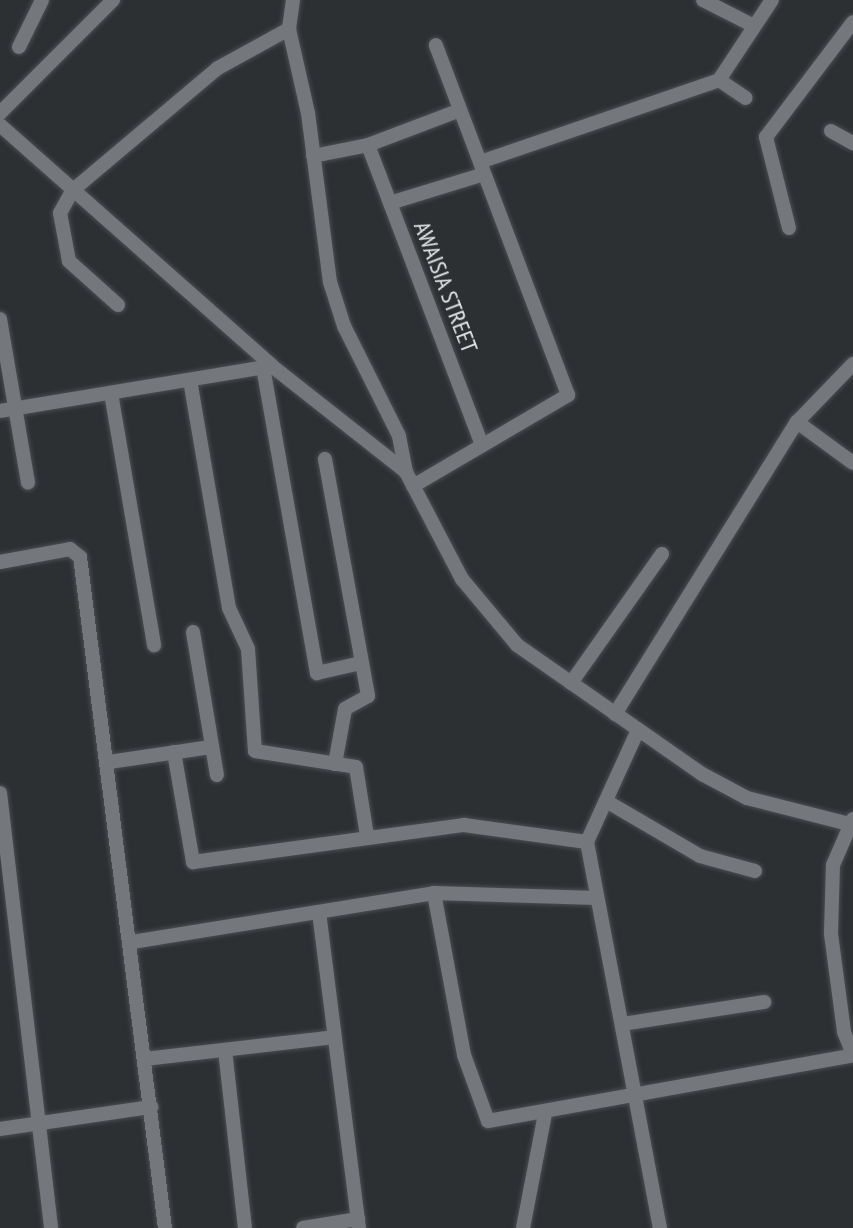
<!DOCTYPE html>
<html>
<head>
<meta charset="utf-8">
<style>
	body { margin:0 }
	#map { position:relative; width:853px; height:1228px; overflow:hidden; background:#2d3033; font-family:"PT Sans Narrow",sans-serif }
	div>[style] { position:absolute }
	.roads { filter:drop-shadow(0 0 2px #4b4e51) drop-shadow(0 0 2px #4b4e51) }
	.minor>* { height:14px; margin:-7px; padding:0 7px; transform-origin:7px; border-radius:7px; background:#74787c }
	span { translate:-50% -50%; white-space:nowrap; text-align:center; line-height:1.15; -webkit-text-stroke:6px #2d3033; paint-order:stroke }
	.street-label { font-size:24px; color:#e5e7e9 }
</style>
</head>
<body>
<div id="map">
	<div class="roads">
		<div class="minor">
			<div style="left:293px;top:0;width:29px;rotate:98deg"></div>
			<div style="left:289px;top:29px;width:86px;rotate:77.3deg"></div>
			<div style="left:308px;top:113px;width:170px;rotate:82.6deg"></div>
			<div style="left:330px;top:282px;width:46px;rotate:72.3deg"></div>
			<div style="left:344px;top:326px;width:123px;rotate:63.4deg"></div>
			<div style="left:399px;top:436px;width:37px;rotate:79deg"></div>
			<div style="left:703px;top:0;width:57px;rotate:27deg"></div>
			<div style="left:19px;top:47px;width:52px;rotate:-63.9deg"></div>
			<div style="left:719px;top:80px;width:32px;rotate:34deg"></div>
			<div style="left:0;top:113px;width:160px;rotate:-45deg"></div>
			<div style="left:0;top:125px;width:363px;rotate:41.5deg"></div>
			<div style="left:272px;top:366px;width:171px;rotate:38.3deg"></div>
			<div style="left:406px;top:472px;width:121px;rotate:62.4deg"></div>
			<div style="left:462px;top:579px;width:86px;rotate:50.2deg"></div>
			<div style="left:517px;top:645px;width:226px;rotate:34.9deg"></div>
			<div style="left:702px;top:774px;width:51px;rotate:28.1deg"></div>
			<div style="left:747px;top:798px;width:109px;rotate:14.3deg"></div>
			<div style="left:831px;top:131px;width:25px;rotate:29deg"></div>
			<div style="left:368px;top:145px;width:321px;rotate:69.2deg"></div>
			<div style="left:313px;top:156px;width:56px;rotate:-11.3deg"></div>
			<div style="left:368px;top:145px;width:98px;rotate:-20.8deg"></div>
			<div style="left:480px;top:162px;width:253px;rotate:-18.9deg"></div>
			<div style="left:719px;top:80px;width:96px;rotate:-56.5deg"></div>
			<div style="left:390px;top:203px;width:98px;rotate:-17.1deg"></div>
			<div style="left:789px;top:228px;width:94px;rotate:-104.2deg"></div>
			<div style="left:766px;top:137px;width:144px;rotate:-52.9deg"></div>
			<div style="left:118px;top:305px;width:66px;rotate:-138.1deg"></div>
			<div style="left:69px;top:261px;width:49px;rotate:-100.6deg"></div>
			<div style="left:60px;top:213px;width:26px;rotate:-61deg"></div>
			<div style="left:73px;top:190px;width:189px;rotate:-40.1deg"></div>
			<div style="left:218px;top:68px;width:81px;rotate:-28.8deg"></div>
			<div style="left:0;top:319px;width:166px;rotate:80.3deg"></div>
			<div style="left:263px;top:367px;width:311px;rotate:80deg"></div>
			<div style="left:317px;top:673px;width:45px;rotate:-12.8deg"></div>
			<div style="left:190px;top:380px;width:231px;rotate:80.3deg"></div>
			<div style="left:229px;top:608px;width:45px;rotate:65.1deg"></div>
			<div style="left:248px;top:649px;width:102px;rotate:86.1deg"></div>
			<div style="left:255px;top:751px;width:102px;rotate:9deg"></div>
			<div style="left:356px;top:767px;width:70px;rotate:80.9deg"></div>
			<div style="left:111px;top:393px;width:256px;rotate:80.3deg"></div>
			<div style="left:0;top:411px;width:275px;rotate:-9.4deg"></div>
			<div style="left:797px;top:422px;width:69px;rotate:36.2deg"></div>
			<div style="left:325px;top:459px;width:241px;rotate:79.7deg"></div>
			<div style="left:368px;top:696px;width:26px;rotate:151deg"></div>
			<div style="left:345px;top:709px;width:56px;rotate:100.3deg"></div>
			<div style="left:413px;top:486px;width:180px;rotate:-30.4deg"></div>
			<div style="left:568px;top:395px;width:374px;rotate:-110.7deg"></div>
			<div style="left:0;top:562px;width:71px;rotate:-10.5deg"></div>
			<div style="left:70px;top:549px;width:13px;rotate:39deg"></div>
			<div style="left:80px;top:557px;width:676px;rotate:82.78deg"></div>
			<div style="left:193px;top:632px;width:145px;rotate:80.5deg"></div>
			<div style="left:571px;top:683px;width:158px;rotate:-54.8deg"></div>
			<div style="left:615px;top:714px;width:344px;rotate:-58.1deg"></div>
			<div style="left:797px;top:422px;width:81px;rotate:-46deg"></div>
			<div style="left:638px;top:730px;width:123px;rotate:114.5deg"></div>
			<div style="left:587px;top:842px;width:393px;rotate:79.3deg"></div>
			<div style="left:174px;top:752px;width:112px;rotate:80.2deg"></div>
			<div style="left:193px;top:862px;width:274px;rotate:-7.8deg"></div>
			<div style="left:464px;top:825px;width:124px;rotate:7.9deg"></div>
			<div style="left:109px;top:762px;width:103px;rotate:-8.4deg"></div>
			<div style="left:0;top:793px;width:438px;rotate:83.3deg"></div>
			<div style="left:606px;top:801px;width:109px;rotate:30.3deg"></div>
			<div style="left:700px;top:856px;width:57px;rotate:15.3deg"></div>
			<div style="left:853px;top:819px;width:50px;rotate:113.5deg"></div>
			<div style="left:833px;top:865px;width:69px;rotate:91.7deg"></div>
			<div style="left:831px;top:934px;width:99px;rotate:82.4deg"></div>
			<div style="left:844px;top:1032px;width:24px;rotate:68deg"></div>
			<div style="left:434px;top:893px;width:165px;rotate:79.5deg"></div>
			<div style="left:464px;top:1055px;width:70px;rotate:70deg"></div>
			<div style="left:488px;top:1121px;width:371px;rotate:-10.2deg"></div>
			<div style="left:319px;top:912px;width:319px;rotate:82.8deg"></div>
			<div style="left:132px;top:942px;width:306px;rotate:-9.2deg"></div>
			<div style="left:434px;top:893px;width:163px;rotate:1.8deg"></div>
			<div style="left:622px;top:1024px;width:144px;rotate:-8.8deg"></div>
			<div style="left:225px;top:1050px;width:179px;rotate:83.6deg"></div>
			<div style="left:145px;top:1059px;width:190px;rotate:-6.6deg"></div>
			<div style="left:0;top:1129px;width:153px;rotate:-8.3deg"></div>
			<div style="left:303px;top:1228px;width:56px;rotate:-9.3deg"></div>
			<div style="left:523px;top:1228px;width:116px;rotate:-79.1deg"></div>
		</div>
	</div>
	<div class="street-label">
		<span style="left:446px;top:287px;rotate:69deg">AWAISIA STREET</span>
	</div>
</div>
</body>
</html>
